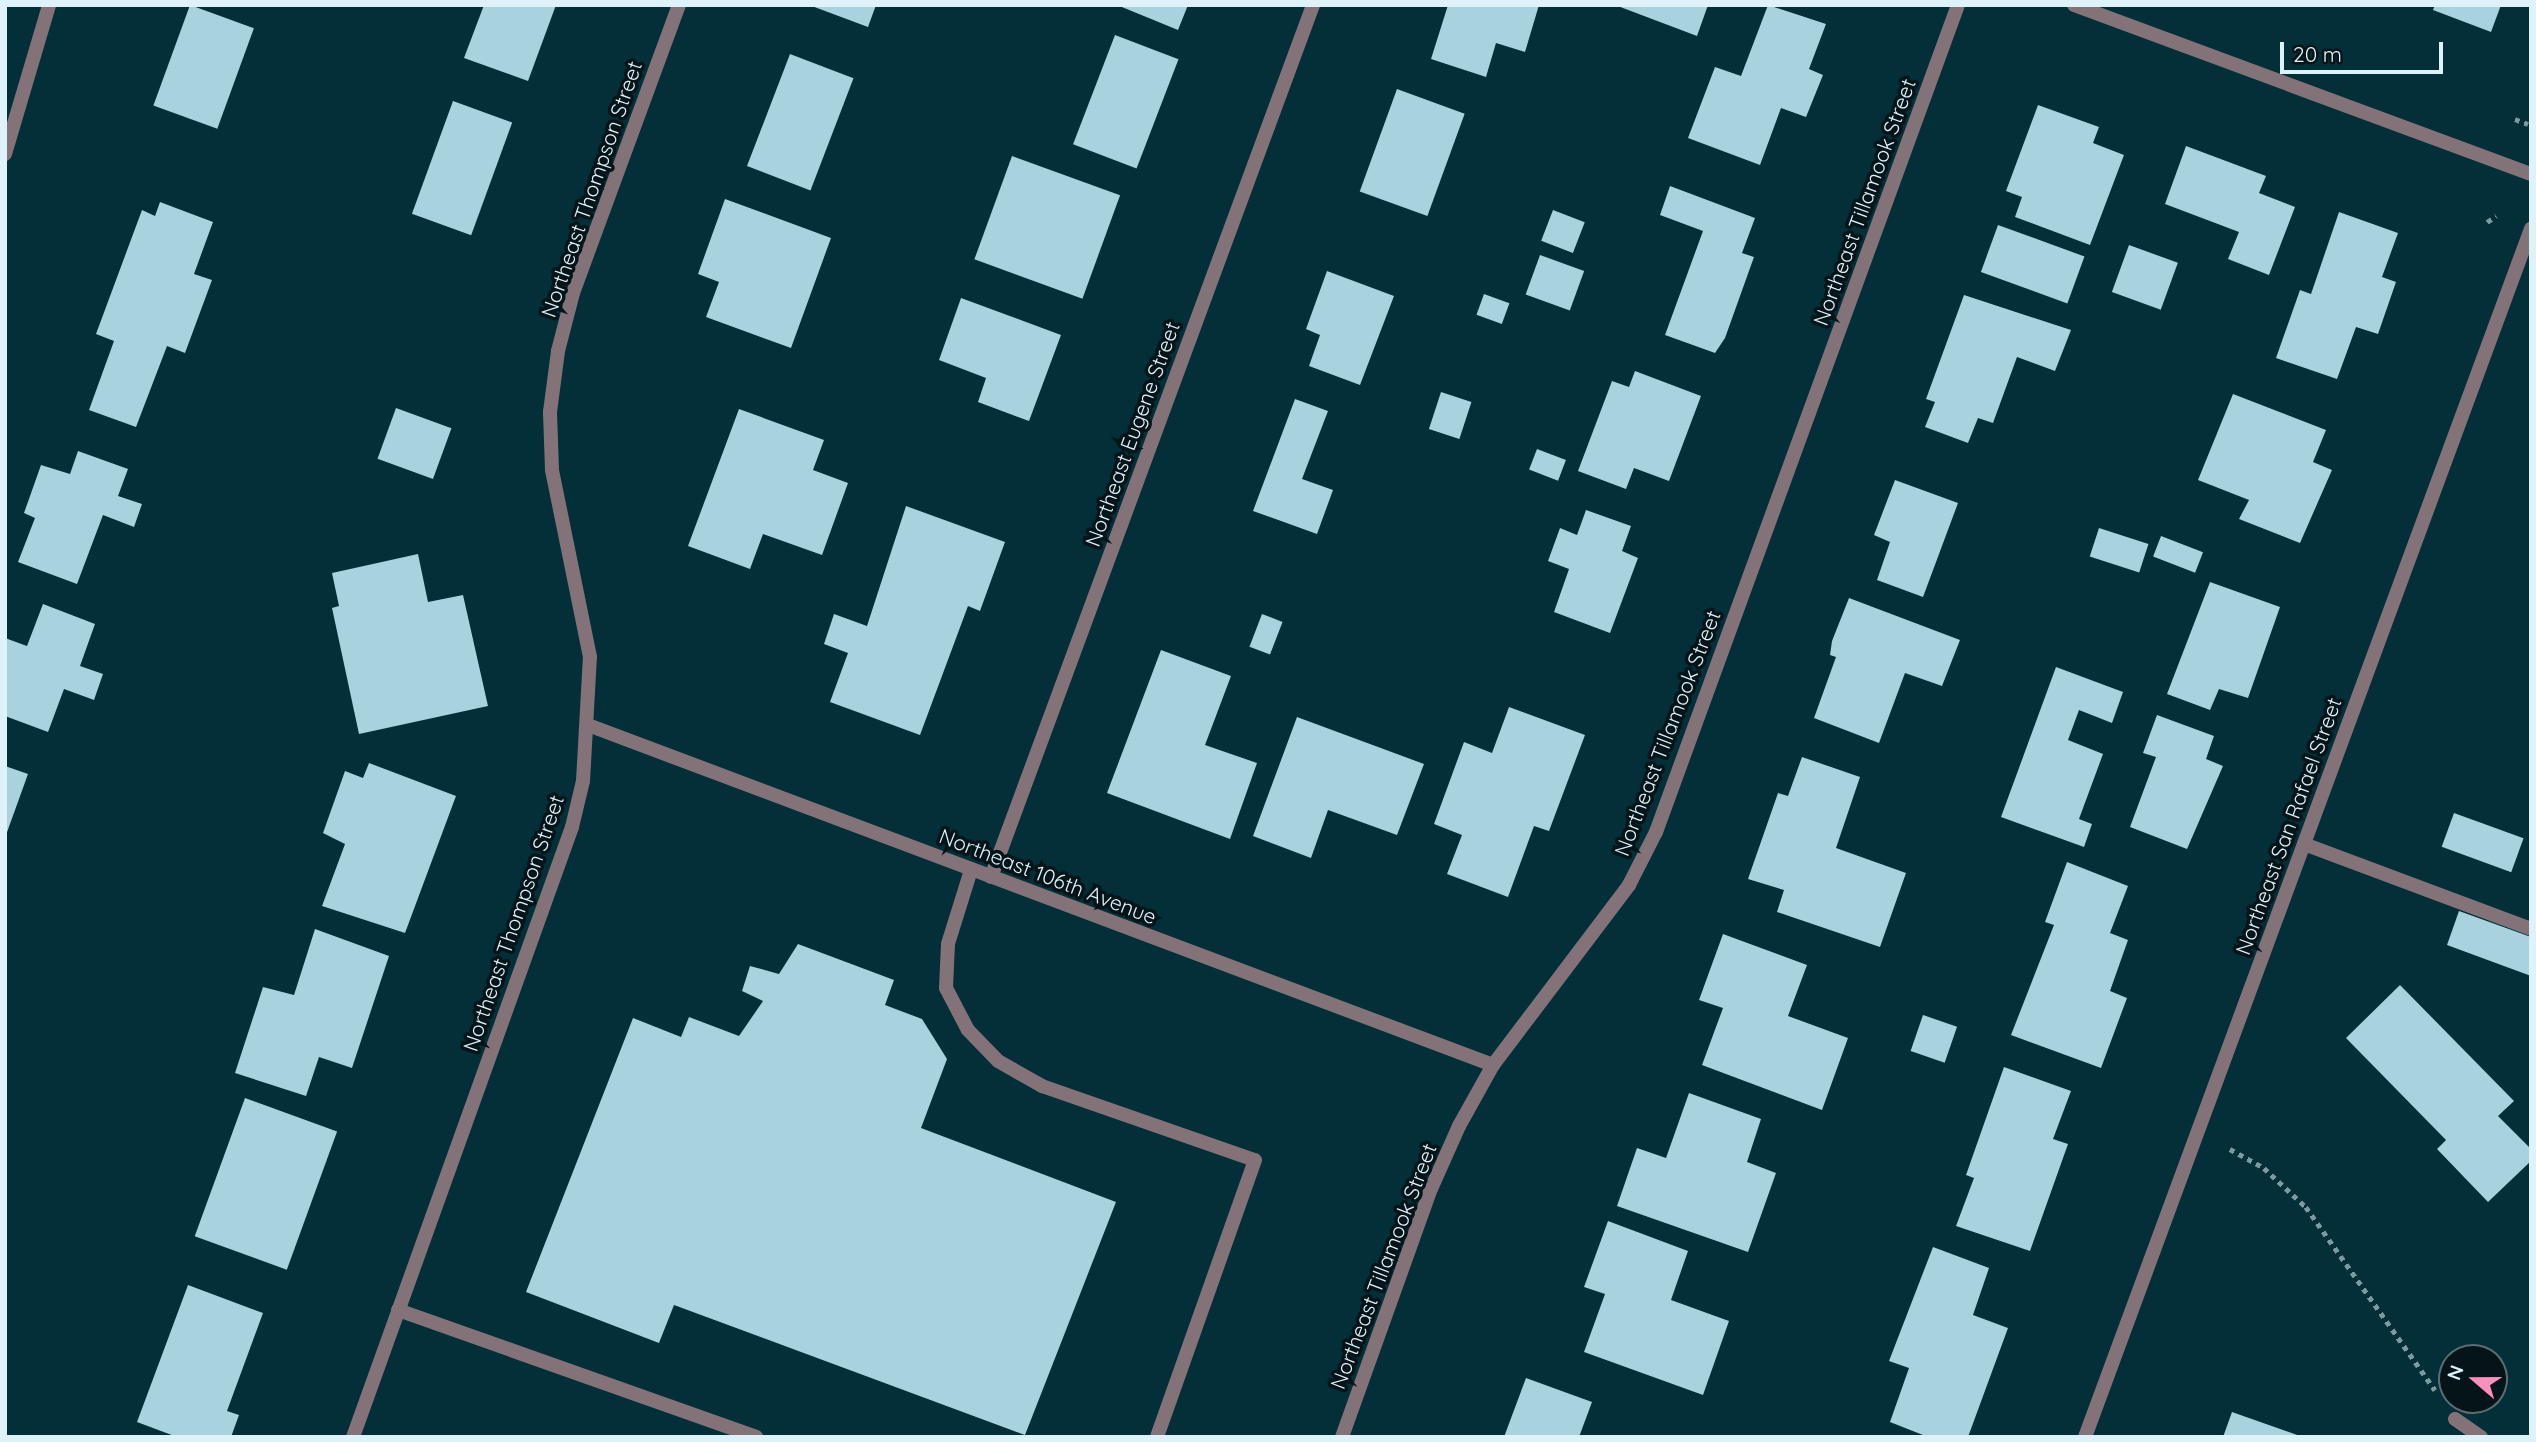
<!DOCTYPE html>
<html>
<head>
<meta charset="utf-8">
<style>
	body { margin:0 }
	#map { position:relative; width:2536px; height:1442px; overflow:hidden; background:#032f38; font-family:Quicksand,sans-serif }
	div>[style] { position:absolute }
	.building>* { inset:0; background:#a7d2de; transform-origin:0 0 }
	.path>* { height:4.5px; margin-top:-2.25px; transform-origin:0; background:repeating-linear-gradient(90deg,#7b9aa1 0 5px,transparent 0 10px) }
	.service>* { height:14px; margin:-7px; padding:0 7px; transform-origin:7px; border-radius:7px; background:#837379 }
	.minor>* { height:14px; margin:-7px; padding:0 7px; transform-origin:7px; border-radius:7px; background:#837379 }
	span { translate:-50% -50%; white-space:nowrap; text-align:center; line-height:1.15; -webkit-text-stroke:7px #051418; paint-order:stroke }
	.street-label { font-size:21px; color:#def3f9 }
	.frame { position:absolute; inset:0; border:7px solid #def3f9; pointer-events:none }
	.north { position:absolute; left:2438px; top:1344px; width:70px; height:70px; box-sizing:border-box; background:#051418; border:2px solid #5c6d72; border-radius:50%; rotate:290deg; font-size:19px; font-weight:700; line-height:28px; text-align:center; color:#def3f9 }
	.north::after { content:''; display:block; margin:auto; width:24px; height:32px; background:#fd8ebe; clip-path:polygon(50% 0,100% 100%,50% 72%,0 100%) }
	.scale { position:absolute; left:2280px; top:42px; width:163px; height:32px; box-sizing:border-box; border:4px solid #def3f9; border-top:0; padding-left:9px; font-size:21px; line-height:24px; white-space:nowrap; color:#def3f9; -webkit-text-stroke:5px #051418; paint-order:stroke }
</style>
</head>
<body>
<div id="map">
	<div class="building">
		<div style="left:190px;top:5px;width:68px;height:107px;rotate:20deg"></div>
		<div style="clip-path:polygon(484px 5px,556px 5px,528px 81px,464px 58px)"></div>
		<div style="clip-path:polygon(809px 5px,876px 5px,868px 27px)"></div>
		<div style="clip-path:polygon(1117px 5px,1188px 5px,1178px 30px)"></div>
		<div style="clip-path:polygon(1448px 5px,1539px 5px,1525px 52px,1496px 43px,1486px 77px,1431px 59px)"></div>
		<div style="clip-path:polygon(1615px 5px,1708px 5px,1697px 36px)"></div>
		<div style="clip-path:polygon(1768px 5px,1826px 24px,1809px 69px,1823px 75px,1806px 117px,1781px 108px,1760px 165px,1688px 138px,1715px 67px,1741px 76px)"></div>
		<div style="clip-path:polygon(2435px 5px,2501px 5px,2491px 32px,2433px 10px)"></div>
		<div style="left:1115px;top:35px;width:68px;height:117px;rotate:21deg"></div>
		<div style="left:790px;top:54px;width:68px;height:120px;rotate:21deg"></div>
		<div style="left:1397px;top:89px;width:72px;height:109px;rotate:20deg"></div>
		<div style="left:453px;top:101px;width:63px;height:120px;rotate:20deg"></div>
		<div style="clip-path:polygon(2038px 105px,2099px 127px,2093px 143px,2124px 155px,2090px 245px,2015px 217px,2022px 197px,2006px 191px)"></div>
		<div style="clip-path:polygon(2186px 146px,2266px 176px,2259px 193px,2295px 207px,2269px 275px,2228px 259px,2239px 232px,2165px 204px)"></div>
		<div style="left:1012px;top:156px;width:115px;height:110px;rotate:20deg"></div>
		<div style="clip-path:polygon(1670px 186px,1755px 218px,1742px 253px,1754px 257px,1725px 338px,1715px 353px,1665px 335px,1703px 231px,1660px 215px)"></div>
		<div style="clip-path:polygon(725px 199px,831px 238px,791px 348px,706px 317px,719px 282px,698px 274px)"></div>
		<div style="clip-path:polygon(160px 202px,213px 222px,194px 274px,212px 280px,185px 353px,167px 346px,136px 427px,89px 410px,114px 341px,96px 334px,142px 210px,155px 216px)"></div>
		<div style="left:1553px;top:210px;width:34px;height:33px;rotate:21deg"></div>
		<div style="clip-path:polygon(2339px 212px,2398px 233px,2382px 277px,2396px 282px,2378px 334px,2356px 327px,2337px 379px,2276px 358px,2300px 290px,2311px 294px)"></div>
		<div style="left:1998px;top:225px;width:92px;height:50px;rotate:20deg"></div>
		<div style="left:2129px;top:245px;width:52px;height:50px;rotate:20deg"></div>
		<div style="left:1540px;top:255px;width:47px;height:42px;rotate:20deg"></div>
		<div style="clip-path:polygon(1327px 271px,1394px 296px,1360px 385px,1309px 366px,1320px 335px,1306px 329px)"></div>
		<div style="left:1484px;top:294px;width:27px;height:22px;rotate:20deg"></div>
		<div style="clip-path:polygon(1964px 295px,2071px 330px,2055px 371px,2017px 357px,1993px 423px,1978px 418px,1968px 443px,1925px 427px,1935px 402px,1926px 399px)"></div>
		<div style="clip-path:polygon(961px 298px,1061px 335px,1029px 421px,978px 402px,986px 378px,939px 360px)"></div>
		<div style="clip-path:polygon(1635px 371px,1701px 396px,1669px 481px,1634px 468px,1626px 489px,1578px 471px,1612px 381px,1629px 387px)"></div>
		<div style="left:1441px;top:392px;width:32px;height:39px;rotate:18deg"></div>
		<div style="clip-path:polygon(2233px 394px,2326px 430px,2313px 462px,2332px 470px,2300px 543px,2239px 519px,2249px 500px,2198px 480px)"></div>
		<div style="clip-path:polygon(1295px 399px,1328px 411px,1302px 479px,1333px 490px,1317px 534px,1253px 511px)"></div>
		<div style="left:396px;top:408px;width:59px;height:54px;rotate:20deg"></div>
		<div style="clip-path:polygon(739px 409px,824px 440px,813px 470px,848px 483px,822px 555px,763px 534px,750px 569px,688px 546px)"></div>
		<div style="left:1537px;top:449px;width:31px;height:22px;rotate:21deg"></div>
		<div style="clip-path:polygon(78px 451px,128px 469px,118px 496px,142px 504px,134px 527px,103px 515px,77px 584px,18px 562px,35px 518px,24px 513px,41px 465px,70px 474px)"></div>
		<div style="clip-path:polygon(1895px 480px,1958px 503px,1923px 597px,1877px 580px,1890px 542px,1874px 535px)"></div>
		<div style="clip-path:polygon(906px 506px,1005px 542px,980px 611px,968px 606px,920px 735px,830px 702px,848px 653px,824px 644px,834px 614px,867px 626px)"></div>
		<div style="clip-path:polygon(1586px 510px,1631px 526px,1622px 551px,1638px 558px,1610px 633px,1554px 612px,1569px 569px,1548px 561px,1560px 528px,1577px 535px)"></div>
		<div style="left:2099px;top:528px;width:52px;height:30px;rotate:18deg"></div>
		<div style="left:2161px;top:536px;width:45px;height:22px;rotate:21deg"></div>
		<div style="clip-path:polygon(418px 554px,428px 602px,463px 595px,488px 706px,359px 734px,332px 608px,339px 606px,332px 573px)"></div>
		<div style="clip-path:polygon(2210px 582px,2280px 607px,2248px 698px,2219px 689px,2210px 710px,2167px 694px)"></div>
		<div style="clip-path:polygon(1849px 598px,1960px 640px,1942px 686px,1905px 673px,1879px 743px,1814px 718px,1836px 657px,1830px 655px,1832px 641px)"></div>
		<div style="clip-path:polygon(43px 604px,95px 624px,80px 666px,103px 674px,94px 700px,64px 689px,48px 732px,5px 716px,5px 638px,27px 646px)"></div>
		<div style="left:1262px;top:614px;width:22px;height:35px;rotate:21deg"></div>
		<div style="clip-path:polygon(1161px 650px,1231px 676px,1205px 745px,1257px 763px,1230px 839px,1107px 793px)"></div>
		<div style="clip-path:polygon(2056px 667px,2123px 692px,2112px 723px,2079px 710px,2068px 740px,2103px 754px,2079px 819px,2092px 824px,2084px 847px,2001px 817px)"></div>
		<div style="clip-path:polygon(1509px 707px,1585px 735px,1549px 831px,1534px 826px,1508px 897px,1447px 874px,1462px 835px,1434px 824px,1464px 742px,1492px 753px)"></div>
		<div style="clip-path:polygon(2157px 715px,2214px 736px,2206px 759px,2223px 766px,2187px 849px,2130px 827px,2156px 757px,2143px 753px)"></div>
		<div style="clip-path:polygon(1297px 717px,1424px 764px,1397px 835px,1328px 810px,1311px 858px,1253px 836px)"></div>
		<div style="clip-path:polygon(1802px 757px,1860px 777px,1836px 848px,1906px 873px,1880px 947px,1777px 912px,1784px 890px,1748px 879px,1778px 793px,1788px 796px)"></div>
		<div style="clip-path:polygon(369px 763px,456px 796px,405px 933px,322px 906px,345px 844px,323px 833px,345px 771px,363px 778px)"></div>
		<div style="clip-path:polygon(5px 766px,28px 774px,6px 835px,5px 835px)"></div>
		<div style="left:2454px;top:813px;width:74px;height:36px;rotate:20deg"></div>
		<div style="clip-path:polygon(2067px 862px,2128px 886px,2110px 933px,2128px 940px,2110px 991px,2127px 998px,2101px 1068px,2011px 1035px,2054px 925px,2045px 922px)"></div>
		<div style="clip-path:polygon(2459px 911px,2531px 937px,2531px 976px,2447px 945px)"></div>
		<div style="clip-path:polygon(315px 929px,389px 956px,352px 1068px,319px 1057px,306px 1096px,235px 1073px,263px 987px,294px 995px)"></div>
		<div style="clip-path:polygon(1723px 934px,1807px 965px,1788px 1016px,1848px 1038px,1822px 1110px,1702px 1065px,1723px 1008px,1699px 1000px)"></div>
		<div style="clip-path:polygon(798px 944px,894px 980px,885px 1005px,922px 1019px,947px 1059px,921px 1128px,1116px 1202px,1025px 1435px,674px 1305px,659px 1343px,526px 1292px,633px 1018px,681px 1037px,689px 1017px,739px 1036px,763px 1001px,742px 991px,750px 966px,779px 974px)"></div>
		<div style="clip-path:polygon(2400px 985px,2514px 1101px,2498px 1116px,2531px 1149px,2531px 1161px,2488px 1202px,2437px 1149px,2446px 1140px,2346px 1038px)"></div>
		<div style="left:1923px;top:1015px;width:36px;height:38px;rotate:19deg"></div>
		<div style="clip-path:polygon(2004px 1067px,2071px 1091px,2053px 1139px,2068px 1144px,2030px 1251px,1956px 1226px,1974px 1178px,1966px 1175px)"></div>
		<div style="clip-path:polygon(1689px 1093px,1761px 1119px,1747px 1162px,1776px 1173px,1748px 1252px,1617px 1206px,1637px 1148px,1666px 1158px)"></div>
		<div style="left:245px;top:1098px;width:98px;height:147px;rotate:20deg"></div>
		<div style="clip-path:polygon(1608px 1221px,1688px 1251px,1671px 1300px,1729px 1321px,1703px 1395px,1584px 1352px,1605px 1294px,1584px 1287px)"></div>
		<div style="clip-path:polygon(1933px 1247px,1989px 1268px,1973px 1315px,2008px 1328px,1968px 1437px,1928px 1437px,1890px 1422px,1909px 1368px,1889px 1361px)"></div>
		<div style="clip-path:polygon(188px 1285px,263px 1313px,227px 1411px,239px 1415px,231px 1437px,177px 1437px,137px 1422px)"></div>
		<div style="clip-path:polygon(1526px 1378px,1592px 1402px,1579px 1437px,1504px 1437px)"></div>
		<div style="clip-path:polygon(2232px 1412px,2300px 1436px,2300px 1437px,2223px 1437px)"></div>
	</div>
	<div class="path">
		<div style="left:2515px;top:119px;width:14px;rotate:21deg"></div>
		<div style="left:2487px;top:222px;width:11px;rotate:-34deg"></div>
		<div style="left:2230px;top:1149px;width:39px;rotate:29deg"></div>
		<div style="left:2264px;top:1168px;width:57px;rotate:42.9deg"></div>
		<div style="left:2306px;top:1207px;width:224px;rotate:54.8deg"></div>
	</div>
	<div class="service">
		<div style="left:2304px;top:844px;width:242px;rotate:20.5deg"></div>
		<div style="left:971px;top:870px;width:77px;rotate:107.3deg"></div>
		<div style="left:948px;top:944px;width:44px;rotate:92.6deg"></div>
		<div style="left:946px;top:988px;width:47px;rotate:62.4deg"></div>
		<div style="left:968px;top:1030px;width:43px;rotate:45.9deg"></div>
		<div style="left:998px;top:1061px;width:51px;rotate:29.6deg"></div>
		<div style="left:1042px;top:1086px;width:225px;rotate:19.2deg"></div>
		<div style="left:1255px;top:1160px;width:294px;rotate:109.5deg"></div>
		<div style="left:398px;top:1310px;width:380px;rotate:19.5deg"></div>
	</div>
	<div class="minor">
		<div style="left:2074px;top:5px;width:487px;rotate:20.3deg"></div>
		<div style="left:5px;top:154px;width:155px;rotate:-73.5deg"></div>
		<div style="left:588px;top:725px;width:967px;rotate:20.59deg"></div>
		<div style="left:991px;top:877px;width:930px;rotate:-69.73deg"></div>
		<div style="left:2455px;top:1419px;width:32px;rotate:35deg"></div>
		<div style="left:353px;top:1437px;width:648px;rotate:-70.25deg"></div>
		<div style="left:572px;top:827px;width:47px;rotate:-76.6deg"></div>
		<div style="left:583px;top:781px;width:124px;rotate:-86.8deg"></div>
		<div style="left:590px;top:657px;width:191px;rotate:-101.5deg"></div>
		<div style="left:552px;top:470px;width:58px;rotate:-92deg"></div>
		<div style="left:550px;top:412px;width:62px;rotate:-82.5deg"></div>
		<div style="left:558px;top:351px;width:60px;rotate:-75.5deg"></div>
		<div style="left:573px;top:293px;width:307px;rotate:-69.8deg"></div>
		<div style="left:1342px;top:1437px;width:263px;rotate:-70.3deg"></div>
		<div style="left:1431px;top:1189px;width:69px;rotate:-66deg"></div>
		<div style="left:1459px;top:1126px;width:70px;rotate:-60.9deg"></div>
		<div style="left:1493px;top:1065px;width:226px;rotate:-52.9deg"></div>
		<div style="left:1629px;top:885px;width:59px;rotate:-63deg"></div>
		<div style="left:1656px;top:832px;width:880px;rotate:-69.94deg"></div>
		<div style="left:2085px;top:1437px;width:1288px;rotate:-69.74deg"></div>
	</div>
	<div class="street-label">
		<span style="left:591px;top:189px;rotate:-71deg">Northeast Thompson Street</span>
		<span style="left:1864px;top:202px;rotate:-70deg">Northeast Tillamook Street</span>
		<span style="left:1132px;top:434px;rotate:-70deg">Northeast Eugene Street</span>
		<span style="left:1667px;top:733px;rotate:-69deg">Northeast Tillamook Street</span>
		<span style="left:2288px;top:826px;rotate:-70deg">Northeast San Rafael Street</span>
		<span style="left:1048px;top:876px;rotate:21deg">Northeast 106th Avenue</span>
		<span style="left:513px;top:923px;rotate:-71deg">Northeast Thompson Street</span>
		<span style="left:1383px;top:1266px;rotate:-69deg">Northeast Tillamook Street</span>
	</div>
	<div class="frame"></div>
	<div class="north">N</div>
	<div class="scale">20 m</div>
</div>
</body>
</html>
